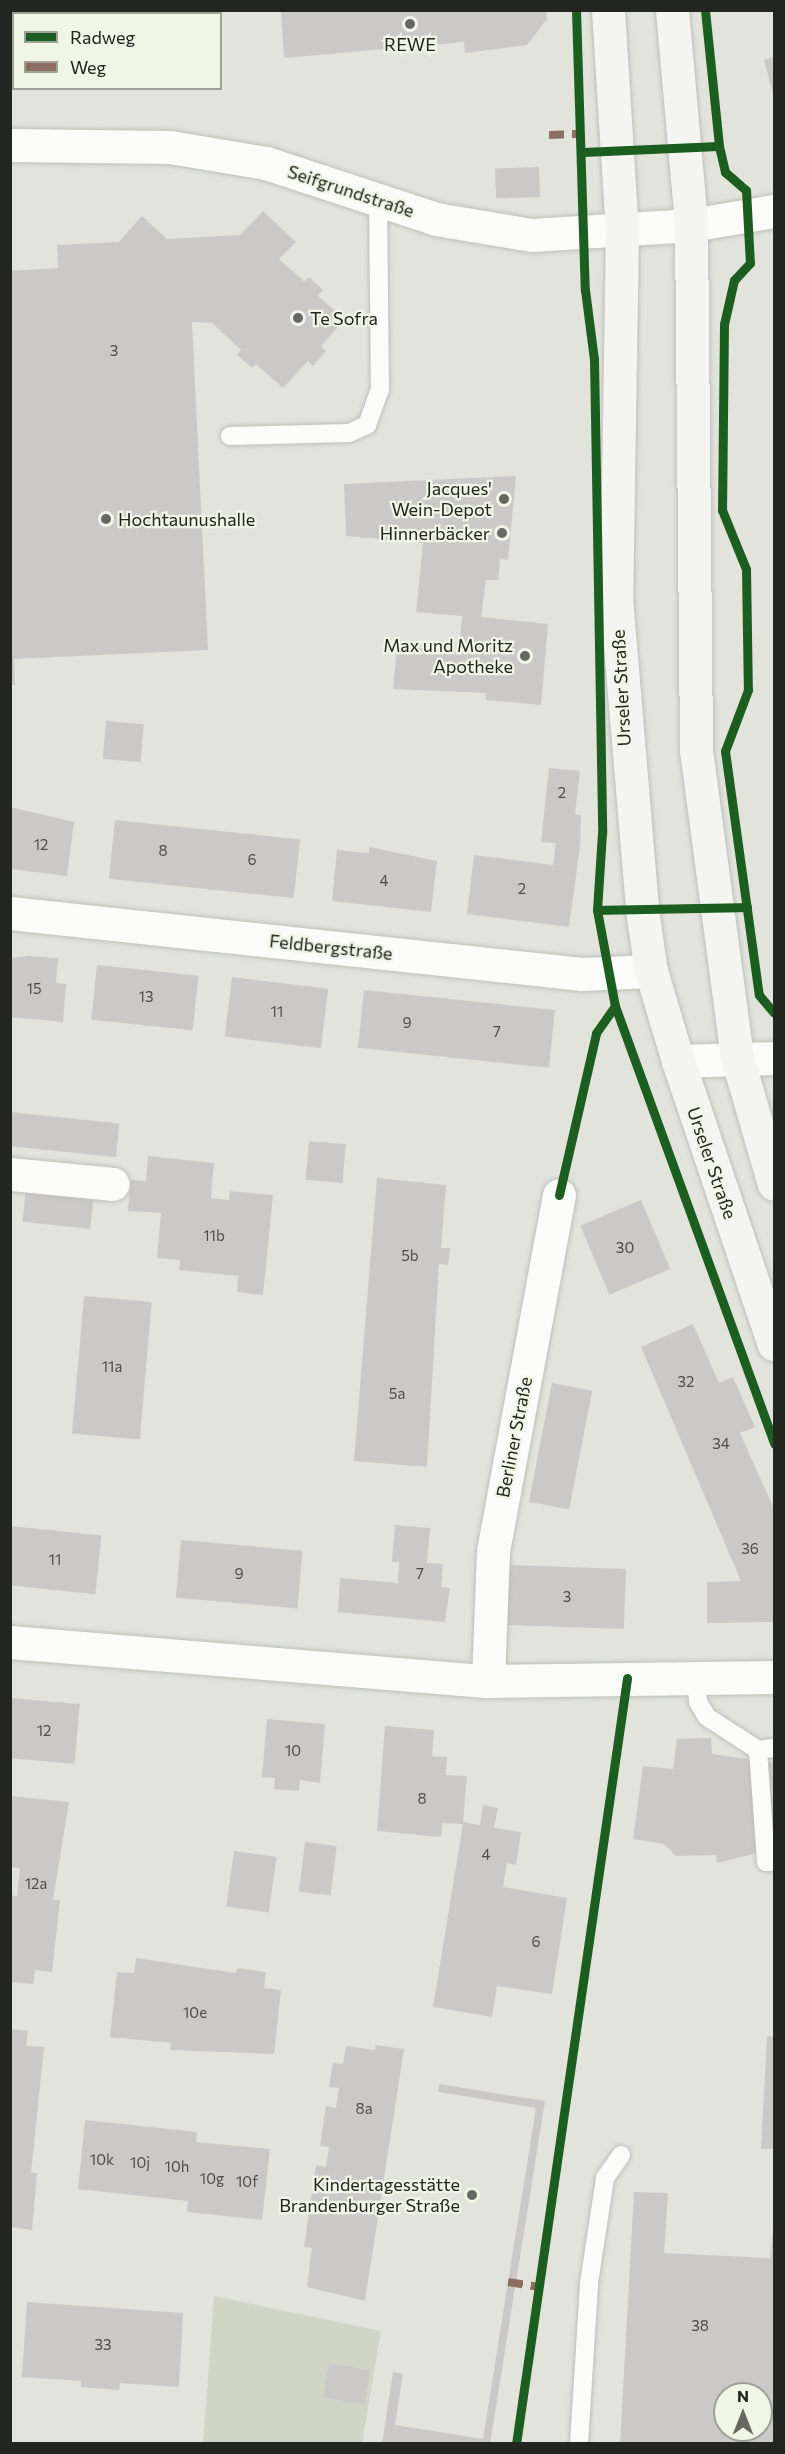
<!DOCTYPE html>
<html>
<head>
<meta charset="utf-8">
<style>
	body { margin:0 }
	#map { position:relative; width:785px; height:2454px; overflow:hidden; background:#e2e4dc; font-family:Commissioner,sans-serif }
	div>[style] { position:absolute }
	.green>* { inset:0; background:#d1d5c6 }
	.building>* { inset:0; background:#cbc9c7; transform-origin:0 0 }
	.roads { filter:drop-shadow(0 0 2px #bec0ba) drop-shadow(0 0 2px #bec0ba) }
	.lane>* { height:18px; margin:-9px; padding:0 9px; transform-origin:9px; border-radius:9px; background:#fbfbfa }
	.street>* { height:33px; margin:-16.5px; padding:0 16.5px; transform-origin:16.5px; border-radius:16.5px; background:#fbfbfa }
	.secondary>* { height:33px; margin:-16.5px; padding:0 16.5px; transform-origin:16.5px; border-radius:16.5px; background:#f4f4f1 }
	.quiet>* { height:8px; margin-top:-4px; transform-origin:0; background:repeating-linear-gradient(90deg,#8d6e63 0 15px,transparent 0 23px) }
	.cycleway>* { height:9px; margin:-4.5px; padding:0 4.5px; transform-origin:4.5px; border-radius:4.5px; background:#1b5e20 }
	.dots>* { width:16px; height:16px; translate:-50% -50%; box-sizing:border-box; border:3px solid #f0f5e5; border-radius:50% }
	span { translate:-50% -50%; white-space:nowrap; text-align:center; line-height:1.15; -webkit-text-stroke:4.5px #f0f5e5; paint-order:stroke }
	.number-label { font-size:15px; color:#4d4e49 }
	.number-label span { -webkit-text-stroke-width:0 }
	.poi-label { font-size:18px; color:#23251f }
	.left { translate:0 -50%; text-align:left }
	.right { translate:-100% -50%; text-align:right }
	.street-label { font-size:18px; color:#23251f }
	.frame { position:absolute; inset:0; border:12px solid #23251f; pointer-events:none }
	.legend { position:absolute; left:12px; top:12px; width:210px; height:78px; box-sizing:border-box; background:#f0f5e5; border:2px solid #9ea296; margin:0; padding:8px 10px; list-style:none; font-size:18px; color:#23251f }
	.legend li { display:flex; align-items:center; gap:12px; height:30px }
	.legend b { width:30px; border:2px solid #9ea296 }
	.north { position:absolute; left:713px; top:2382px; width:60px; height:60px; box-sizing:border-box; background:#f0f5e5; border:2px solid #9ea296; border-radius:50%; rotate:0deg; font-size:16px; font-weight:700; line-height:24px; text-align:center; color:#23251f }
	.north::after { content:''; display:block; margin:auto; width:21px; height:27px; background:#666861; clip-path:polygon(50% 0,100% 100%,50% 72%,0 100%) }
</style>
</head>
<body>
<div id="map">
	<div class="green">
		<div style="clip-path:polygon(214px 2296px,381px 2331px,362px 2443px,203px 2444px)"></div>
	</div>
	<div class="building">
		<div style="left:115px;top:10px;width:64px;height:4px"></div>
		<div style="clip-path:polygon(281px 10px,546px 10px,547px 19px,527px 45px,465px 53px,464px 42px,284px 58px)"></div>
		<div style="clip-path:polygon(774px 57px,774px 98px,764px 60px)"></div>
		<div style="left:539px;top:167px;width:30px;height:44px;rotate:88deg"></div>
		<div style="clip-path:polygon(263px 211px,296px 242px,279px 259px,304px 281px,309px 277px,323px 290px,318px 296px,345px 319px,321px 346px,326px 351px,313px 366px,308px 361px,283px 388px,256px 364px,252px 368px,237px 355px,241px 350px,212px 323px,192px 322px,208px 650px,14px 659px,15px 685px,10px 685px,10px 271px,58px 268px,57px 245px,119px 242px,142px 216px,167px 239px,240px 235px)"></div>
		<div style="clip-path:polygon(516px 476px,508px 560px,500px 559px,498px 580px,486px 580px,481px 617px,548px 624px,541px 705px,486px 700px,486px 693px,393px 689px,397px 646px,459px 652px,462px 616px,416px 612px,423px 543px,346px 536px,344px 484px)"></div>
		<div style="left:106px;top:721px;width:38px;height:38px;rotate:5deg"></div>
		<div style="clip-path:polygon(549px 768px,580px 771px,575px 814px,581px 815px,580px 846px,569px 927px,467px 914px,474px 855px,553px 865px,556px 843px,541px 842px)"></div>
		<div style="clip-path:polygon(10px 807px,74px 822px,67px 876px,10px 869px)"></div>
		<div style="left:115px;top:820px;width:186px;height:59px;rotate:6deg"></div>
		<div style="clip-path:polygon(369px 847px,437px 861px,431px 912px,332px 901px,337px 850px,369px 853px)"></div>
		<div style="clip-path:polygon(29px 956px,58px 958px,56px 983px,66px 984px,63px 1022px,10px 1017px,10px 958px)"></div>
		<div style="left:97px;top:965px;width:102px;height:55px;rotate:6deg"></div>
		<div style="left:232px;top:977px;width:97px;height:60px;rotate:7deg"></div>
		<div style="left:364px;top:990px;width:192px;height:58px;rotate:6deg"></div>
		<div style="left:10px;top:1112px;width:110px;height:34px;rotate:6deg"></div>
		<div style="left:309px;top:1141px;width:37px;height:39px;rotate:5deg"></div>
		<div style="clip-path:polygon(148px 1156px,214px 1163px,211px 1198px,229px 1200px,230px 1191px,273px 1195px,263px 1295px,237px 1292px,238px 1276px,179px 1270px,180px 1260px,157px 1258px,161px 1213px,128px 1211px,131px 1180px,146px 1181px)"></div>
		<div style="clip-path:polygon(377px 1178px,446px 1185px,441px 1248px,450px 1248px,448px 1265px,439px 1264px,427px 1467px,354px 1461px)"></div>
		<div style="left:26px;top:1188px;width:68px;height:34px;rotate:6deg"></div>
		<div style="left:641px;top:1200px;width:75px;height:66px;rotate:67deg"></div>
		<div style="left:84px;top:1296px;width:68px;height:138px;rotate:5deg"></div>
		<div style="clip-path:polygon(693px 1324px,719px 1383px,733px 1377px,755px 1427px,740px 1433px,774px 1509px,774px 1622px,707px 1623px,707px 1582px,741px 1581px,641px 1347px)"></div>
		<div style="left:552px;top:1383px;width:41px;height:121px;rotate:11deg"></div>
		<div style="clip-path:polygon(395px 1525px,430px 1528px,427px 1563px,443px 1564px,441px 1587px,450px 1588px,445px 1622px,338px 1612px,340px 1578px,398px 1583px,399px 1562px,392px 1562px)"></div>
		<div style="left:10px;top:1526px;width:92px;height:59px;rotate:6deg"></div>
		<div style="left:181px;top:1540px;width:122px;height:58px;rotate:5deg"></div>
		<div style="left:509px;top:1565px;width:117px;height:60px;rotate:2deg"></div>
		<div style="left:10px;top:1698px;width:70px;height:60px;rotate:5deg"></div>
		<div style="clip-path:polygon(267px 1719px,325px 1724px,320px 1783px,300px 1780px,299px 1791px,274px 1789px,275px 1778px,262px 1777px)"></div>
		<div style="clip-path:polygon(385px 1726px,434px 1730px,432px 1756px,447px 1757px,446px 1775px,467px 1776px,463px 1822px,480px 1825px,483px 1805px,498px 1808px,494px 1828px,521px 1832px,516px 1865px,507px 1863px,503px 1887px,567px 1898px,552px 1994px,497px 1986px,492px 2017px,433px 2007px,463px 1824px,442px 1823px,441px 1837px,377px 1831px)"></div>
		<div style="clip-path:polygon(711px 1738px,712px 1754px,774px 1763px,774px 1849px,717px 1863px,716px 1855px,676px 1856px,664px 1844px,633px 1839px,643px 1766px,673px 1769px,677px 1739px)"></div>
		<div style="clip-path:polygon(10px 1796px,69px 1802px,53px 1900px,60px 1900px,52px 1972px,35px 1970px,33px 1984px,10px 1982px,10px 1895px,17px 1896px,20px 1868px,10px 1867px)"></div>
		<div style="left:305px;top:1842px;width:32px;height:50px;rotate:7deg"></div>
		<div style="left:234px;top:1851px;width:43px;height:56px;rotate:8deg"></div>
		<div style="clip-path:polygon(136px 1958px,236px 1973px,237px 1968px,266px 1972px,264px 1988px,281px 1990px,274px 2054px,170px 2050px,171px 2043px,110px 2037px,117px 1972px,134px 1973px)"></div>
		<div style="clip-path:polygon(10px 2029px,28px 2031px,26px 2046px,44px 2047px,31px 2173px,37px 2173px,32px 2230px,10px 2227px)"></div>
		<div style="clip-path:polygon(767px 2036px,774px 2037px,774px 2149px,761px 2149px)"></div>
		<div style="clip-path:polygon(376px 2045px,404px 2049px,365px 2301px,307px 2287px,312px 2248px,304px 2247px,316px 2165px,326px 2167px,329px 2147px,320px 2146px,326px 2106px,336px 2108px,339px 2088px,329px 2087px,333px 2063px,343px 2064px,346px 2046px,375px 2050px)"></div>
		<div style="clip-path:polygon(439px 2084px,545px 2101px,490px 2444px,382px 2444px,393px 2372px,403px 2374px,395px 2425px,483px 2439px,508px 2282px,536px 2108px,438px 2092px)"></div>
		<div style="clip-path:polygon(85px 2120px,197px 2132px,196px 2142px,270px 2149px,262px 2220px,187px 2212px,188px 2201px,78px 2189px)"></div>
		<div style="clip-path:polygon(evenodd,634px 2192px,668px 2193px,664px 2253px,770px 2258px,774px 2219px,774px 2444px,620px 2444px,634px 2192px,725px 2394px,761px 2394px,761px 2430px,725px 2430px,725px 2394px)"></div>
		<div style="clip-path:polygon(27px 2302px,183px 2313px,179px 2387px,120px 2383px,119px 2390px,81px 2387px,81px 2381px,22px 2377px)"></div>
		<div style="left:329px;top:2363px;width:42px;height:35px;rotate:10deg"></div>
	</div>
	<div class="roads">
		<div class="lane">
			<div style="left:230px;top:436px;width:119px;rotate:-1.4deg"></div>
			<div style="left:349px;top:433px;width:20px;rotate:-24deg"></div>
			<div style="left:367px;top:425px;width:37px;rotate:-70deg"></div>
			<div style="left:380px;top:390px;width:189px;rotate:-90.6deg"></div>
			<div style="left:696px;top:1677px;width:25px;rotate:85deg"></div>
			<div style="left:698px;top:1702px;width:17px;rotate:59deg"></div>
			<div style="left:707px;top:1717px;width:61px;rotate:32.9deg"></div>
			<div style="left:774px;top:1748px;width:16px;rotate:173deg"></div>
			<div style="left:758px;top:1750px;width:112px;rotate:85.9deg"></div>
			<div style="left:766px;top:1862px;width:8px"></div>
			<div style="left:579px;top:2444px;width:161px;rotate:-86.4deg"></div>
			<div style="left:589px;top:2283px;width:106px;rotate:-81.3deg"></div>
			<div style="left:605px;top:2178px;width:28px;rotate:-55deg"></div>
		</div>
		<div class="street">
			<div style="left:10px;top:145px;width:160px;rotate:0.7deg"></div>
			<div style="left:170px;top:147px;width:97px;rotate:9.5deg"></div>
			<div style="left:266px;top:163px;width:179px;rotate:18.2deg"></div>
			<div style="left:436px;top:219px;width:97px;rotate:9.5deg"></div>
			<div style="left:532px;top:235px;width:159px;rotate:-3.6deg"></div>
			<div style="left:691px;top:225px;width:84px;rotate:-9.6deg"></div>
			<div style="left:10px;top:913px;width:575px;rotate:6.09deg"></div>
			<div style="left:582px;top:974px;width:69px;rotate:-2.5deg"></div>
			<div style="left:678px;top:1061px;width:96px;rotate:-1.8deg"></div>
			<div style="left:10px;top:1174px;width:103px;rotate:5.5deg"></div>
			<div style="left:10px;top:1642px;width:480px;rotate:4.7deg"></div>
			<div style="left:488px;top:1681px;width:286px;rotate:-0.8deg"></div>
			<div style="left:488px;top:1681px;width:130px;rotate:-87.8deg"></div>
			<div style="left:493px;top:1551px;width:362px;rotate:-79.5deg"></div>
		</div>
		<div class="secondary">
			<div style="left:608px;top:10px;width:221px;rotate:86.4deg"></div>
			<div style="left:622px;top:231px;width:367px;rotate:90.9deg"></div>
			<div style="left:616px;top:598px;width:313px;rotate:85.2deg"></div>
			<div style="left:642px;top:910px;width:62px;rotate:81.6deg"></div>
			<div style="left:651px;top:971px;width:94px;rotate:73.3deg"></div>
			<div style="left:678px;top:1061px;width:299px;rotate:71.3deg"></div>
			<div style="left:672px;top:10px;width:216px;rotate:84.9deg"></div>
			<div style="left:691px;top:225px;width:525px;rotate:89.45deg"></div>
			<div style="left:696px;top:750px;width:310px;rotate:82.4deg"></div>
			<div style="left:737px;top:1057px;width:132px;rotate:73.8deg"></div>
		</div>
	</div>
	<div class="quiet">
		<div style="left:549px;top:135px;width:33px;rotate:-2deg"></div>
		<div style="left:508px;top:2282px;width:30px;rotate:9deg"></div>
	</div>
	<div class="cycleway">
		<div style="left:576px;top:10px;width:280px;rotate:88.2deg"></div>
		<div style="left:585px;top:290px;width:70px;rotate:82.6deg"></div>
		<div style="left:594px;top:359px;width:474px;rotate:89deg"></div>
		<div style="left:602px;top:833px;width:77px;rotate:93.7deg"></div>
		<div style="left:597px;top:910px;width:98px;rotate:79.4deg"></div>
		<div style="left:615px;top:1006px;width:466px;rotate:70deg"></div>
		<div style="left:705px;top:10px;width:137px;rotate:84.1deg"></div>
		<div style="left:719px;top:146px;width:27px;rotate:77deg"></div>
		<div style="left:725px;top:172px;width:28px;rotate:41deg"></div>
		<div style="left:746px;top:190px;width:73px;rotate:86.9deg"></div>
		<div style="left:750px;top:263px;width:23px;rotate:133deg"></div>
		<div style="left:734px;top:280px;width:45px;rotate:102.8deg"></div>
		<div style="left:724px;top:324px;width:186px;rotate:90.6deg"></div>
		<div style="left:722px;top:510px;width:64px;rotate:67.9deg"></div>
		<div style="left:746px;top:569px;width:121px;rotate:89.1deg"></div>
		<div style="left:748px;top:690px;width:65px;rotate:110.7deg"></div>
		<div style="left:725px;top:751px;width:246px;rotate:82.1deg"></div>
		<div style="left:759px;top:995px;width:23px;rotate:50deg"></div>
		<div style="left:582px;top:152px;width:137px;rotate:-2.5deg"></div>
		<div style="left:597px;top:910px;width:150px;rotate:-1.1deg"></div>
		<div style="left:559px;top:1195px;width:166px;rotate:-77.1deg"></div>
		<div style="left:596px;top:1033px;width:33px;rotate:-55deg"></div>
		<div style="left:516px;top:2444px;width:774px;rotate:-81.75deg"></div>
	</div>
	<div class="dots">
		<div style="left:410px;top:24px;background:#666861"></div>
		<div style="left:298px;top:318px;background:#666861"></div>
		<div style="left:504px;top:499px;background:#666861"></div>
		<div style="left:106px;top:519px;background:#666861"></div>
		<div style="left:502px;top:533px;background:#666861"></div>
		<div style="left:525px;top:656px;background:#666861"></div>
		<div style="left:472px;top:2195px;background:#666861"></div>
	</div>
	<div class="number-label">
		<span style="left:114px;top:351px">3</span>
		<span style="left:562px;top:793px">2</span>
		<span style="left:41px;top:845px">12</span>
		<span style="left:163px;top:851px">8</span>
		<span style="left:252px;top:860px">6</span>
		<span style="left:384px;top:881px">4</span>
		<span style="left:522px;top:889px">2</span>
		<span style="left:34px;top:989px">15</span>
		<span style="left:146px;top:997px">13</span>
		<span style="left:277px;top:1012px">11</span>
		<span style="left:407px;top:1023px">9</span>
		<span style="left:497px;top:1032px">7</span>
		<span style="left:214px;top:1236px">11b</span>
		<span style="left:625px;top:1248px">30</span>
		<span style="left:410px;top:1256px">5b</span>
		<span style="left:112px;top:1367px">11a</span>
		<span style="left:686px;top:1382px">32</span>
		<span style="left:397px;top:1394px">5a</span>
		<span style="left:721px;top:1444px">34</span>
		<span style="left:750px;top:1549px">36</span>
		<span style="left:55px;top:1560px">11</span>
		<span style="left:239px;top:1574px">9</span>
		<span style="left:420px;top:1574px">7</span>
		<span style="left:567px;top:1597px">3</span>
		<span style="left:44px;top:1731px">12</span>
		<span style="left:293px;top:1751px">10</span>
		<span style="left:422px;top:1799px">8</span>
		<span style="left:486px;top:1855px">4</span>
		<span style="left:36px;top:1884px">12a</span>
		<span style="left:536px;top:1942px">6</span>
		<span style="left:195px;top:2013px">10e</span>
		<span style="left:364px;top:2109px">8a</span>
		<span style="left:102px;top:2160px">10k</span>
		<span style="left:140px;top:2163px">10j</span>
		<span style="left:177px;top:2167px">10h</span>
		<span style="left:212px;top:2179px">10g</span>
		<span style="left:247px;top:2182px">10f</span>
		<span style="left:700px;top:2326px">38</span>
		<span style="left:103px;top:2345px">33</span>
	</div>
	<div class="poi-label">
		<span style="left:410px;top:44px">REWE</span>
		<span class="left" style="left:310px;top:318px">Te Sofra</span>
		<span class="right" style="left:492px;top:499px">Jacques'<br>Wein-Depot</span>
		<span class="left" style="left:118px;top:519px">Hochtaunushalle</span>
		<span class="right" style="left:490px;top:533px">Hinnerbäcker</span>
		<span class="right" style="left:513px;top:656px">Max und Moritz<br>Apotheke</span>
		<span class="right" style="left:460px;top:2195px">Kindertagesstätte<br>Brandenburger Straße</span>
	</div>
	<div class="street-label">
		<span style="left:351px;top:191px;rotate:18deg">Seifgrundstraße</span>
		<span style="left:621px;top:688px;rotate:-93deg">Urseler Straße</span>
		<span style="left:331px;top:947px;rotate:6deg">Feldbergstraße</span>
		<span style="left:712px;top:1163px;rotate:71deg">Urseler Straße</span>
		<span style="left:514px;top:1437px;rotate:-79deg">Berliner Straße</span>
	</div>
	<div class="frame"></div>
	<ul class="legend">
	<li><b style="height:8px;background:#1b5e20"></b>Radweg</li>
	<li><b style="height:8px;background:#8d6e63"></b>Weg</li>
	</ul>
	<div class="north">N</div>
</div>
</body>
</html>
